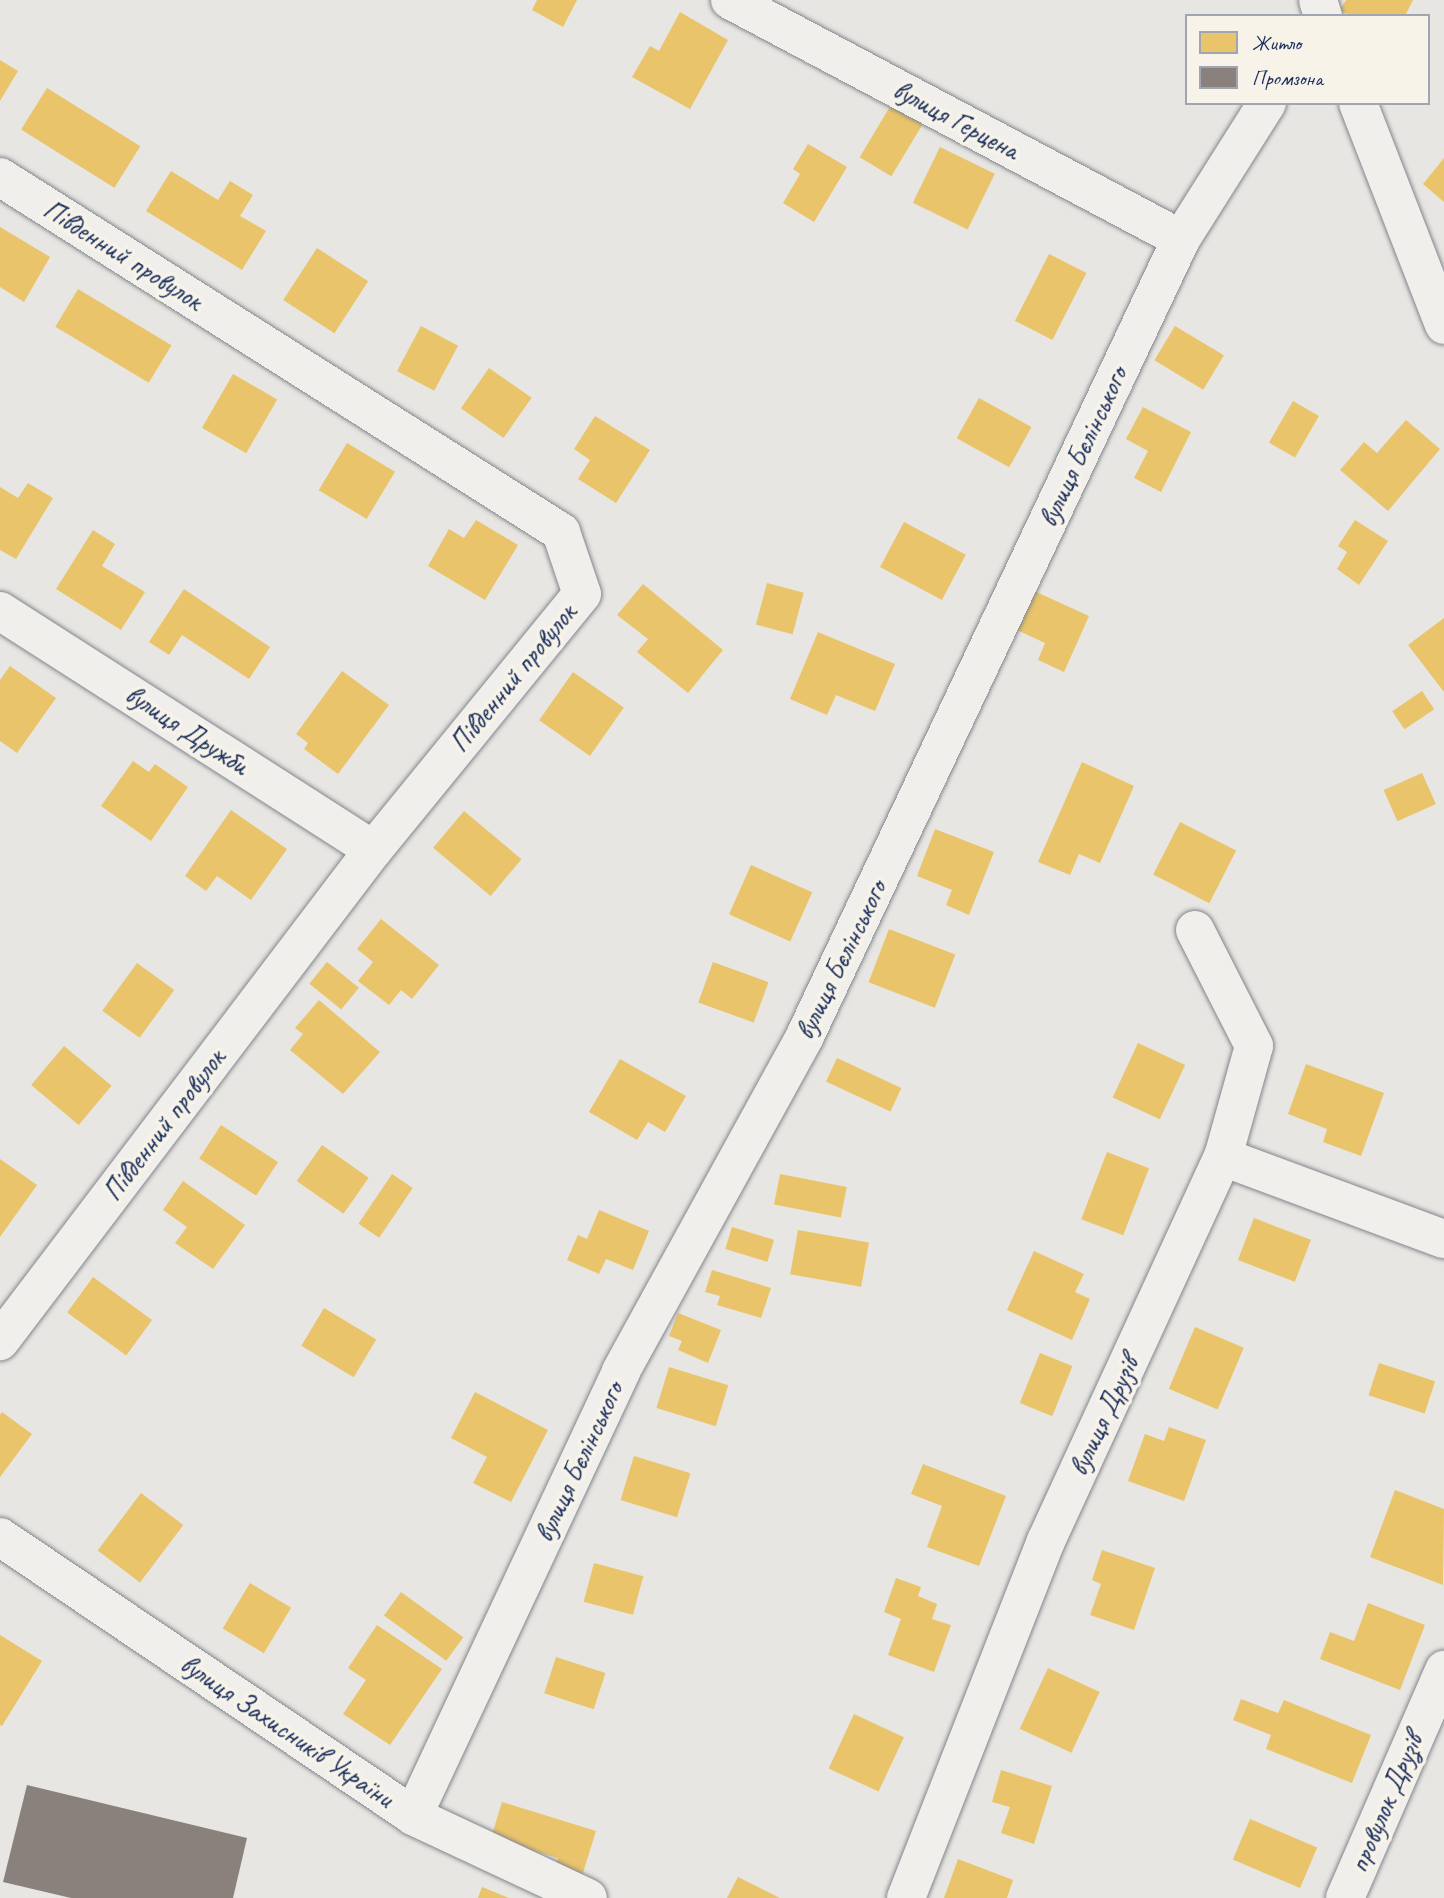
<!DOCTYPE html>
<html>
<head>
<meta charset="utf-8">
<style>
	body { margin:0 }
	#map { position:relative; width:1444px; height:1898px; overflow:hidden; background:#e8e6e2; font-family:Caveat,sans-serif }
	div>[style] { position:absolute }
	.homes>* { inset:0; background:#e9c46a; transform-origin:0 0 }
	.industry>* { inset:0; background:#8a817c }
	.roads { filter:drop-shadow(0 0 2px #83868d) drop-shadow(0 0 2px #83868d) }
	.minor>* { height:38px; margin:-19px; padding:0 19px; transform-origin:19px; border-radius:19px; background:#f0efeb }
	span { translate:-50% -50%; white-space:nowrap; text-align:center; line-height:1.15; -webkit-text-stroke:7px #f7f3e8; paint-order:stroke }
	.street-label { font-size:28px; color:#1b2f5e }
	.legend { position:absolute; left:1185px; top:14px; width:245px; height:91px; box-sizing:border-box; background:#f7f3e8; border:2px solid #9fa5b1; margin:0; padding:9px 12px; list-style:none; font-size:21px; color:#1b2f5e }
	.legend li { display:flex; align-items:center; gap:14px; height:35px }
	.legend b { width:35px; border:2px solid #9fa5b1 }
</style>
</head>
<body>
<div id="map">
	<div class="homes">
		<div style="clip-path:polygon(537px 0,577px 0,563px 27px,532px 10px)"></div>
		<div style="clip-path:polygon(1346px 0,1413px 0,1405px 16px,1351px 16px,1340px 10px)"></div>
		<div style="clip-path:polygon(680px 12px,728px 40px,690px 109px,632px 77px,650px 46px,659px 51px)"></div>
		<div style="clip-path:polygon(0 60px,18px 71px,0 101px)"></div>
		<div style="left:47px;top:88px;width:110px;height:49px;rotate:32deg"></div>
		<div style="left:891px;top:105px;width:37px;height:61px;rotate:31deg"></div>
		<div style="clip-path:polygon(808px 144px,847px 167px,814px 222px,783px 203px,800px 174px,793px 169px)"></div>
		<div style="left:940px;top:147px;width:61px;height:62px;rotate:26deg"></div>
		<div style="clip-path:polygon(1444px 158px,1444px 202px,1423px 184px)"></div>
		<div style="clip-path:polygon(171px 171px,218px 200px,230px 181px,253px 195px,240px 216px,266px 231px,242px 270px,146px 211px)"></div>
		<div style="clip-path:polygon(0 227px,50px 257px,24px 302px,0 287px)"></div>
		<div style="left:317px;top:248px;width:61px;height:62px;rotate:33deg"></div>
		<div style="left:1049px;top:254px;width:42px;height:75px;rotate:27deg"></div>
		<div style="left:78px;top:289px;width:109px;height:44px;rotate:31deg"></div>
		<div style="left:421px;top:326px;width:42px;height:51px;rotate:28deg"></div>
		<div style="left:1175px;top:326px;width:57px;height:40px;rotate:31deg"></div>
		<div style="left:489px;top:368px;width:52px;height:49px;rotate:35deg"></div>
		<div style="left:233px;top:374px;width:51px;height:62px;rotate:30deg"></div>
		<div style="left:979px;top:398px;width:60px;height:46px;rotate:29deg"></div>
		<div style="left:1293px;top:401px;width:30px;height:48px;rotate:30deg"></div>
		<div style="clip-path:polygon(1143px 407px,1191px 432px,1161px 492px,1134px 478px,1148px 451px,1126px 439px)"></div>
		<div style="clip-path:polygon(595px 416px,650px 450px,616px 503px,578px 479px,590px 460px,574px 449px)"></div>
		<div style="clip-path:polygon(1406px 420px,1440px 449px,1388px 511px,1340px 470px,1364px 442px,1377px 453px)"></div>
		<div style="left:347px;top:443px;width:56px;height:55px;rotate:31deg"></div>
		<div style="clip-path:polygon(28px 483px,53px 498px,16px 559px,0 550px,0 487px,18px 498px)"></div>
		<div style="clip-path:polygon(476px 520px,518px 545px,485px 600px,428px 566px,449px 529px,464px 538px)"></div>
		<div style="clip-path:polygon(1355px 520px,1388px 541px,1359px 585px,1337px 569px,1347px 552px,1338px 546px)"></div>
		<div style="left:904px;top:522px;width:70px;height:51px;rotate:28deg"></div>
		<div style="clip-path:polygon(93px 530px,115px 544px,102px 566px,145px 592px,121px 630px,56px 589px)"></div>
		<div style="left:767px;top:583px;width:38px;height:43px;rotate:15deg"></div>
		<div style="clip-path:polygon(643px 584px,723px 650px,688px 693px,637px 652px,648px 639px,617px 615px)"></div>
		<div style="clip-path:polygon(184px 589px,270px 647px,249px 679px,182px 635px,169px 655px,149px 642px)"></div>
		<div style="clip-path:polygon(1032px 590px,1089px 616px,1064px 672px,1038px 660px,1045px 643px,1015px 629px)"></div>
		<div style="clip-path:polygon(1444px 618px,1444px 692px,1408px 645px)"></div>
		<div style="clip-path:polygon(818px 632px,895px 664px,875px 711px,836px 695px,827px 715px,790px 699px)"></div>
		<div style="clip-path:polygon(10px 666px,56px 698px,17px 753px,0 741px,0 680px)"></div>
		<div style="clip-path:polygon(342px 671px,389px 705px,338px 774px,304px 749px,308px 743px,296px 734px)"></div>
		<div style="left:573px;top:672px;width:62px;height:59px;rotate:35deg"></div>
		<div style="left:1422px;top:691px;width:22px;height:36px;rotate:56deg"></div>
		<div style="clip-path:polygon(133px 761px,149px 772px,155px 764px,188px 787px,151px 841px,101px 806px)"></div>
		<div style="clip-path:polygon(1082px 762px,1134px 786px,1100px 863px,1079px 854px,1070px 875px,1038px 862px)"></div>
		<div style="left:1422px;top:773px;width:34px;height:42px;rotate:66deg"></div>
		<div style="clip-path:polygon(231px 810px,287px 849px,251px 900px,217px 876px,206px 891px,185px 876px)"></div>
		<div style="left:464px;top:811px;width:75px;height:48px;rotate:40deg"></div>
		<div style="left:1180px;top:822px;width:63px;height:59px;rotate:27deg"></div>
		<div style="clip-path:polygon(935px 829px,994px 852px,969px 915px,946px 905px,952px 890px,917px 876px)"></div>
		<div style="left:751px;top:865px;width:67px;height:54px;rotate:24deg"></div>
		<div style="clip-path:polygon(381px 919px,439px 965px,412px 999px,401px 990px,389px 1005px,358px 981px,373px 962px,357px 949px)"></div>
		<div style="left:889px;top:929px;width:71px;height:57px;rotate:21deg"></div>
		<div style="left:327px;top:962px;width:41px;height:28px;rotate:39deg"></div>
		<div style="left:713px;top:962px;width:59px;height:43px;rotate:20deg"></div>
		<div style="left:137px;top:963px;width:46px;height:59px;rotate:36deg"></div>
		<div style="clip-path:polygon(319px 1000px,380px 1052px,343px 1094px,290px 1050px,303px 1034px,295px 1028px)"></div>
		<div style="left:1138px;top:1043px;width:52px;height:60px;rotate:25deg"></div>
		<div style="left:64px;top:1046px;width:62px;height:51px;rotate:40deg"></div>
		<div style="left:837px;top:1058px;width:71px;height:26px;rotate:25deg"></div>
		<div style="clip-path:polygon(620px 1059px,686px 1096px,665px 1132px,648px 1122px,637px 1140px,589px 1112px)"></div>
		<div style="clip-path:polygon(1306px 1064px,1384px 1093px,1361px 1156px,1323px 1142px,1327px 1129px,1288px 1114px)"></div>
		<div style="left:221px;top:1125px;width:68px;height:40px;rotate:33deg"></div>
		<div style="left:322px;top:1145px;width:57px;height:44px;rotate:35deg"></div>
		<div style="left:1107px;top:1152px;width:45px;height:72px;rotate:21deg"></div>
		<div style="clip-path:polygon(0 1159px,37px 1185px,0 1237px)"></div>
		<div style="left:392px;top:1174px;width:25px;height:60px;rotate:34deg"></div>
		<div style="left:780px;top:1174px;width:68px;height:31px;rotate:11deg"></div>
		<div style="clip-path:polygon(183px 1181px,245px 1225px,213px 1269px,175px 1243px,187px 1227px,163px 1210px)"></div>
		<div style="clip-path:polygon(599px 1210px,649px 1231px,633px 1270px,606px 1259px,599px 1274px,567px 1260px,578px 1235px,587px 1239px)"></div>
		<div style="left:1254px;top:1218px;width:61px;height:45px;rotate:21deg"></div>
		<div style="left:732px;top:1227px;width:44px;height:23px;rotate:17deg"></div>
		<div style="left:798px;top:1230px;width:72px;height:45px;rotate:10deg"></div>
		<div style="clip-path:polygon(1034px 1251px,1084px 1274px,1075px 1292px,1090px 1299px,1072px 1340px,1007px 1310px)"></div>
		<div style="clip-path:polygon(712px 1270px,771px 1288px,761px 1318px,717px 1305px,720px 1296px,705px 1292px)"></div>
		<div style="left:93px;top:1277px;width:73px;height:44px;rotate:36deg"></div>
		<div style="left:324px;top:1308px;width:61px;height:44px;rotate:31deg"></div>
		<div style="clip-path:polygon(678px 1313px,721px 1330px,708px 1363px,678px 1350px,682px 1341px,669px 1336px)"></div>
		<div style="left:1195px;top:1327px;width:53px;height:67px;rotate:23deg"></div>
		<div style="left:1040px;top:1353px;width:35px;height:54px;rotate:22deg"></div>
		<div style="left:1379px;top:1363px;width:59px;height:34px;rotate:18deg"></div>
		<div style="left:669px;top:1367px;width:62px;height:43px;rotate:17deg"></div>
		<div style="clip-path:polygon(475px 1392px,548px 1430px,511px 1502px,473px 1483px,487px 1457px,451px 1438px)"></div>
		<div style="clip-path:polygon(2px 1412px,32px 1434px,0 1477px,0 1415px)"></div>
		<div style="clip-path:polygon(1169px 1427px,1206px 1440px,1184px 1501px,1128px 1481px,1145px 1434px,1164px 1441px)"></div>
		<div style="left:634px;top:1456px;width:59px;height:46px;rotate:17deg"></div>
		<div style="clip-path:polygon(923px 1464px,1006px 1496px,979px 1566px,927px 1547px,942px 1506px,911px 1494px)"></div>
		<div style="clip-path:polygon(1395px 1490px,1444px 1509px,1443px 1585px,1370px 1557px)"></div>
		<div style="left:141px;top:1493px;width:53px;height:72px;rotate:37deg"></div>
		<div style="clip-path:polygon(1102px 1550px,1155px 1568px,1134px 1630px,1090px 1615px,1101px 1584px,1092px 1580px)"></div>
		<div style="left:594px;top:1563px;width:51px;height:40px;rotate:15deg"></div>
		<div style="clip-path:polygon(896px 1578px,921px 1587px,918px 1596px,937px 1604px,932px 1619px,951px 1625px,934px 1672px,888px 1655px,901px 1619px,884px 1612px)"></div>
		<div style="left:250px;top:1583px;width:48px;height:53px;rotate:31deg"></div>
		<div style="left:401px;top:1592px;width:77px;height:29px;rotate:36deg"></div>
		<div style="clip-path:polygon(1368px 1603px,1425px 1625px,1400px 1690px,1320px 1659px,1330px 1632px,1354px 1641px)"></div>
		<div style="clip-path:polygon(377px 1625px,442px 1669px,390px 1745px,343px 1714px,366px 1680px,348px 1668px)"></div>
		<div style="clip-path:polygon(0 1635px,42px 1661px,2px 1726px,0 1725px)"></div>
		<div style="left:556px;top:1657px;width:52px;height:38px;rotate:18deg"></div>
		<div style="left:1048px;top:1668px;width:57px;height:67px;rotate:25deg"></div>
		<div style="clip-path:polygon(1241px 1699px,1278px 1713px,1284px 1700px,1371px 1735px,1352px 1783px,1266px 1749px,1271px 1735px,1233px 1720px)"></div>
		<div style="left:854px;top:1714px;width:55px;height:60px;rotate:25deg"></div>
		<div style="clip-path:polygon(1001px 1770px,1052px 1786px,1034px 1844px,1001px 1833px,1010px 1807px,992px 1802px)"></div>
		<div style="clip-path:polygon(502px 1802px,596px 1831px,582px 1876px,555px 1867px,558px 1858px,491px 1838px)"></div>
		<div style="left:1250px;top:1819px;width:73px;height:44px;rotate:23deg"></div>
		<div style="clip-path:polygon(958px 1859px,1013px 1880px,1007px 1898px,944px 1898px)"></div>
		<div style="clip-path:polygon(738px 1877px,780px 1898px,727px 1898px)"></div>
		<div style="clip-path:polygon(482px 1887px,509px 1898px,478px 1898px)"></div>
	</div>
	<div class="industry">
		<div style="clip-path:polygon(27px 1785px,247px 1838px,233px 1898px,71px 1898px,3px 1882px)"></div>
	</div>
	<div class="roads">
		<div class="minor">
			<div style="left:730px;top:0;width:510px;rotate:27.92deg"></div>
			<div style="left:1318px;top:0;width:17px;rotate:73deg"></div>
			<div style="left:1358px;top:103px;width:238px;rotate:68.8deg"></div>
			<div style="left:0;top:177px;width:664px;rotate:32.33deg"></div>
			<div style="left:561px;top:532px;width:65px;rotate:71.3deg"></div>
			<div style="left:582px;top:594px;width:330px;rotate:129.2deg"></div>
			<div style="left:373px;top:850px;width:617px;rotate:127.22deg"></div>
			<div style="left:0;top:611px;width:443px;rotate:32.6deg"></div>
			<div style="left:1195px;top:930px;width:130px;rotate:63deg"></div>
			<div style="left:1254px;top:1046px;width:115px;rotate:105.6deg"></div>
			<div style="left:0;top:1537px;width:498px;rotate:34deg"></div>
			<div style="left:413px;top:1816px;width:193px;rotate:25.1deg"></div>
			<div style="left:413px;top:1816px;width:491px;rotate:-64.9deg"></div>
			<div style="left:621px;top:1371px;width:382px;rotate:-61.2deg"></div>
			<div style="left:805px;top:1036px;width:881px;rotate:-64.74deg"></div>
			<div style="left:1181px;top:239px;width:161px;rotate:-57.7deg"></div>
			<div style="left:906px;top:1898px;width:383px;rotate:-68.6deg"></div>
			<div style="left:1046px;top:1541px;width:423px;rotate:-65.3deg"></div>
			<div style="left:1223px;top:1157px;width:236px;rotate:20.4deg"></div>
			<div style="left:1345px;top:1898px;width:249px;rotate:-66.5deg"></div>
		</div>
	</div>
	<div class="street-label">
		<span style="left:956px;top:120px;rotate:28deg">вулиця Герцена</span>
		<span style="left:123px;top:255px;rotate:32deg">Південний провулок</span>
		<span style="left:1083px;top:447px;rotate:-65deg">вулиця Бєлінського</span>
		<span style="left:513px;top:678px;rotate:-51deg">Південний провулок</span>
		<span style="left:187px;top:730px;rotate:33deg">вулиця Дружби</span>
		<span style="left:841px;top:960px;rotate:-64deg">вулиця Бєлінського</span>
		<span style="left:164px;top:1125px;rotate:-53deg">Південний провулок</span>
		<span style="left:1104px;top:1416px;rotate:-65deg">вулиця Друзів</span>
		<span style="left:579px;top:1462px;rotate:-65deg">вулиця Бєлінського</span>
		<span style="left:287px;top:1731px;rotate:34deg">вулиця Захисників України</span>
		<span style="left:1386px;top:1803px;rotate:-67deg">провулок Друзів</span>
	</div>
	<ul class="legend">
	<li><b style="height:19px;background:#e9c46a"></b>Житло</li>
	<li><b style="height:19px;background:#8a817c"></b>Промзона</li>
	</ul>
</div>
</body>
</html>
